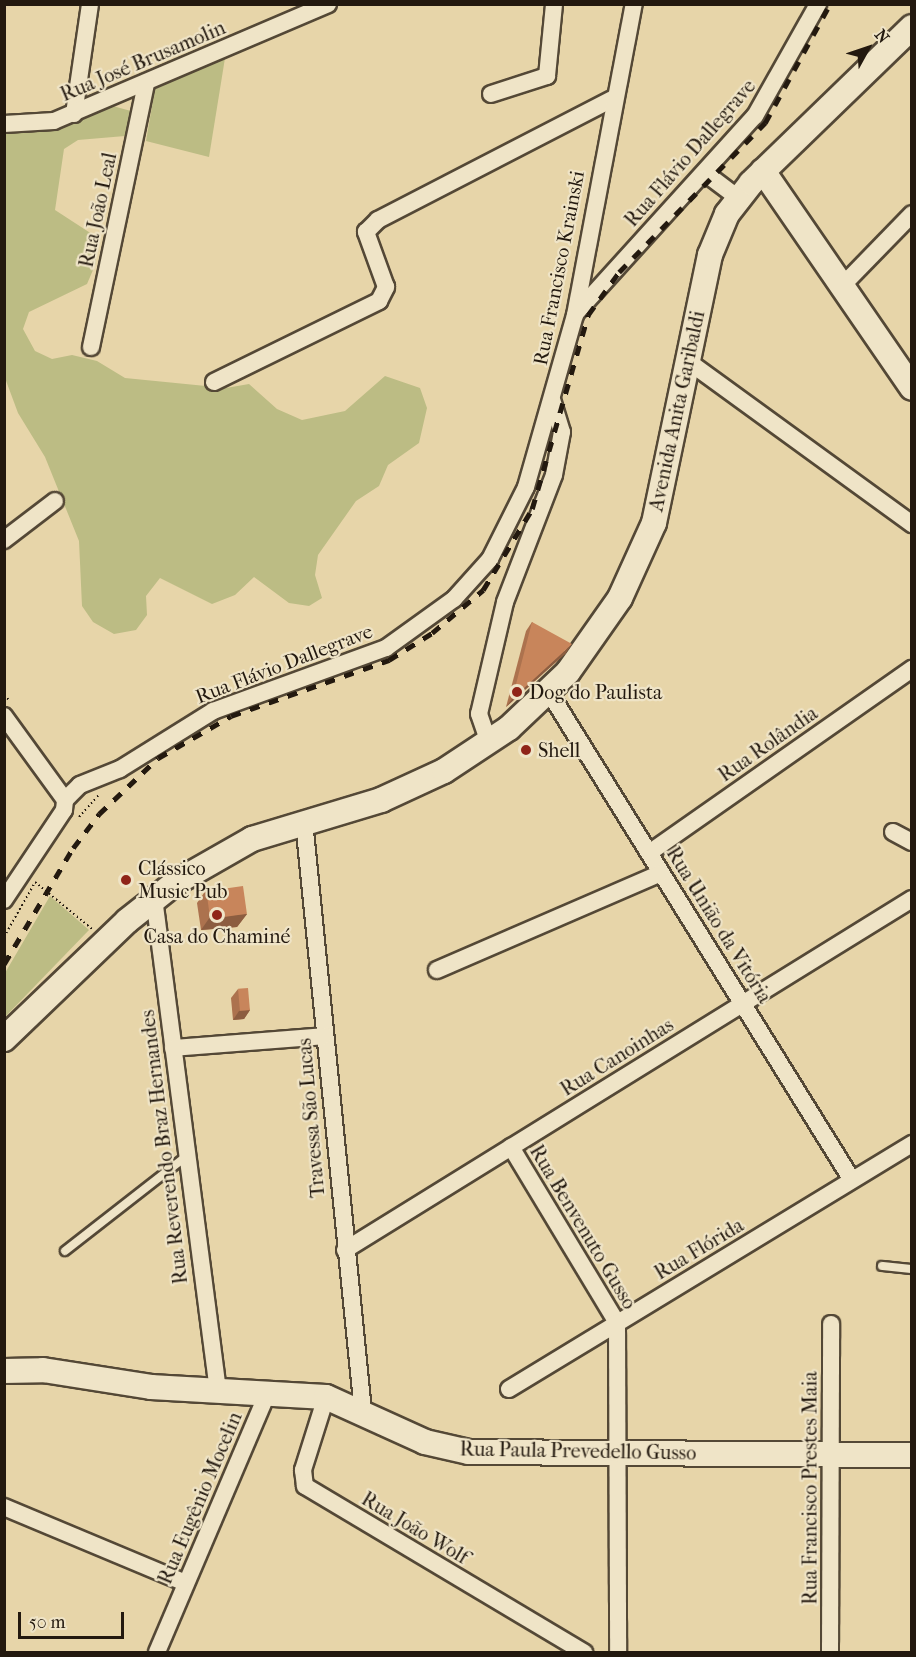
<!DOCTYPE html>
<html>
<head>
<meta charset="utf-8">
<style>
	body { margin:0 }
	#map { position:relative; width:916px; height:1657px; overflow:hidden; background:#e7d5a9; font-family:"IM FELL French Canon",serif }
	div>[style] { position:absolute }
	[style*='--x'] { left:calc(var(--x)*1px); top:calc(var(--y)*1px); width:calc(var(--w)*1px); rotate:calc(var(--a)*1deg) }
	.green>* { inset:0; background:#bcbc84 }
	.path>* { height:2px; margin-top:-1px; transform-origin:0; background:repeating-linear-gradient(90deg,#23190f 0 1.5px,transparent 0 4.5px) }
	.roads { filter:drop-shadow(2px 0 #544836) drop-shadow(-2px 0 #544836) drop-shadow(0 2px #544836) drop-shadow(0 -2px #544836) }
	.lane>* { height:8px; margin:-4px; padding:0 4px; transform-origin:4px; border-radius:4px; background:#efe4c7 }
	.street>* { height:16px; margin:-8px; padding:0 8px; transform-origin:8px; border-radius:8px; background:#efe4c7 }
	.secondary>* { height:24px; margin:-12px; padding:0 12px; transform-origin:12px; border-radius:12px; background:#efe4c7 }
	.rail>* { height:4.5px; margin-top:-2.25px; transform-origin:0; background:repeating-linear-gradient(90deg,#23190f 0 10px,transparent 0 20px) }
	.wall>* { inset:0; background:#ac724e }
	.shaded-wall>* { inset:0; background:#8c5d40 }
	.building>* { inset:0; background:#c8855b; transform-origin:0 0 }
	.dots>* { width:16px; height:16px; translate:-50% -50%; box-sizing:border-box; border:3px solid #efe4c7; border-radius:50% }
	span { translate:-50% -50%; white-space:nowrap; text-align:center; line-height:1.15; -webkit-text-stroke:4.5px #efe4c7; paint-order:stroke }
	.street-label { font-size:20px; color:#23190f }
	.poi-label { font-size:20px; color:#23190f }
	.left { translate:0 -50%; text-align:left }
	.frame { position:absolute; inset:0; border:6px solid #23190f; pointer-events:none }
	.north { position:absolute; left:838px; top:18px; width:60px; height:60px; -webkit-text-stroke:4px #efe4c7; paint-order:stroke; rotate:50deg; font-size:16px; font-weight:700; line-height:24px; text-align:center; color:#23190f }
	.north::after { content:''; display:block; margin:auto; width:21px; height:27px; background:#23190f; clip-path:polygon(50% 0,100% 100%,50% 72%,0 100%) }
	.scale { position:absolute; left:18px; top:1612px; width:106px; height:27px; box-sizing:border-box; border:3px solid #23190f; border-top:0; padding-left:8px; font-size:18px; line-height:21px; white-space:nowrap; color:#23190f; -webkit-text-stroke:4px #efe4c7; paint-order:stroke }
</style>
</head>
<body>
<div id="map">
	<div class="green">
		<i style="clip-path:polygon(225px 58px,209px 157px,146px 141px,155px 89px)"></i>
		<i style="clip-path:polygon(109px 105px,131px 111px,125px 136px,78px 140px,64px 149px,55px 210px,95px 236px,96px 263px,87px 284px,29px 312px,23px 329px,35px 351px,52px 359px,72px 355px,97px 361px,125px 378px,226px 388px,249px 384px,277px 409px,302px 420px,345px 411px,385px 376px,420px 388px,427px 408px,419px 443px,388px 465px,379px 486px,356px 501px,318px 555px,315px 575px,322px 598px,309px 606px,289px 603px,254px 577px,235px 595px,212px 604px,160px 578px,146px 596px,147px 615px,136px 630px,114px 634px,93px 622px,82px 606px,79px 541px,45px 457px,18px 413px,5px 378px,5px 132px,56px 128px)"></i>
		<i style="clip-path:polygon(50px 896px,89px 930px,5px 1017px,5px 973px)"></i>
	</div>
	<div class="path">
		<i style="--x:4;--y:695;--w:7;--a:45"></i>
		<i style="--x:79;--y:817;--w:30;--a:-48"></i>
		<i style="--x:35;--y:882;--w:74;--a:39.5"></i>
		<i style="--x:4;--y:937;--w:61;--a:-60.5"></i>
	</div>
	<div class="roads">
		<div class="lane">
			<i style="--x:65;--y:1251;--w:151;--a:-38"></i>
			<i style="--x:882;--y:1266;--w:30;--a:6"></i>
		</div>
		<div class="street">
			<i style="--x:491;--y:94;--w:59;--a:-17.8"></i>
			<i style="--x:547;--y:76;--w:72;--a:-84.4"></i>
			<i style="--x:74;--y:114;--w:111;--a:-81.7"></i>
			<i style="--x:4;--y:124;--w:50;--a:-3.4"></i>
			<i style="--x:54;--y:121;--w:298;--a:-23.1"></i>
			<i style="--x:705;--y:173;--w:41;--a:37.1"></i>
			<i style="--x:842;--y:286;--w:100;--a:-45.8"></i>
			<i style="--x:577;--y:312;--w:265;--a:-47.8"></i>
			<i style="--x:755;--y:116;--w:129;--a:-60.6"></i>
			<i style="--x:91;--y:347;--w:270;--a:-78.2"></i>
			<i style="--x:689;--y:362;--w:276;--a:36"></i>
			<i style="--x:214;--y:382;--w:184;--a:-26.1"></i>
			<i style="--x:379;--y:301;--w:16;--a:-63"></i>
			<i style="--x:386;--y:287;--w:59;--a:-110"></i>
			<i style="--x:366;--y:232;--w:17;--a:-45"></i>
			<i style="--x:378;--y:220;--w:263;--a:-27.3"></i>
			<i style="--x:4;--y:540;--w:64;--a:-37.4"></i>
			<i style="--x:549;--y:692;--w:574;--a:58.16"></i>
			<i style="--x:4;--y:716;--w:104;--a:54"></i>
			<i style="--x:489;--y:743;--w:31;--a:-109"></i>
			<i style="--x:479;--y:714;--w:115;--a:-76.9"></i>
			<i style="--x:505;--y:602;--w:136;--a:-68.9"></i>
			<i style="--x:554;--y:475;--w:44;--a:-79.5"></i>
			<i style="--x:562;--y:432;--w:34;--a:-107"></i>
			<i style="--x:304;--y:821;--w:593;--a:84.29"></i>
			<i style="--x:893;--y:832;--w:21;--a:28"></i>
			<i style="--x:649;--y:853;--w:321;--a:-35"></i>
			<i style="--x:154;--y:898;--w:496;--a:82.6"></i>
			<i style="--x:4;--y:900;--w:108;--a:-56.3"></i>
			<i style="--x:64;--y:810;--w:10;--a:-84"></i>
			<i style="--x:65;--y:800;--w:21;--a:-45"></i>
			<i style="--x:80;--y:785;--w:43;--a:-21.8"></i>
			<i style="--x:120;--y:769;--w:110;--a:-31.9"></i>
			<i style="--x:213;--y:711;--w:184;--a:-20"></i>
			<i style="--x:386;--y:648;--w:84;--a:-35.8"></i>
			<i style="--x:454;--y:599;--w:54;--a:-48"></i>
			<i style="--x:490;--y:559;--w:80;--a:-63.4"></i>
			<i style="--x:526;--y:487;--w:179;--a:-74.1"></i>
			<i style="--x:575;--y:315;--w:317;--a:-79.3"></i>
			<i style="--x:437;--y:970;--w:244;--a:-23.4"></i>
			<i style="--x:173;--y:1048;--w:152;--a:-4.5"></i>
			<i style="--x:511;--y:1147;--w:205;--a:58.9"></i>
			<i style="--x:617;--y:1323;--w:329;--a:89.8"></i>
			<i style="--x:345;--y:1250;--w:667;--a:-31.76"></i>
			<i style="--x:509;--y:1389;--w:472;--a:-31.3"></i>
			<i style="--x:326;--y:1397;--w:77;--a:107.5"></i>
			<i style="--x:303;--y:1470;--w:16;--a:83"></i>
			<i style="--x:305;--y:1486;--w:325;--a:30.8"></i>
			<i style="--x:4;--y:1507;--w:197;--a:22.7"></i>
			<i style="--x:157;--y:1652;--w:283;--a:-66.9"></i>
			<i style="--x:830;--y:1652;--w:328;--a:-89.8"></i>
		</div>
		<div class="secondary">
			<i style="--x:763;--y:171;--w:263;--a:55.5"></i>
			<i style="--x:4;--y:1039;--w:170;--a:-43.8"></i>
			<i style="--x:127;--y:921;--w:61;--a:-38.4"></i>
			<i style="--x:175;--y:883;--w:89;--a:-29.7"></i>
			<i style="--x:252;--y:839;--w:135;--a:-16.8"></i>
			<i style="--x:381;--y:800;--w:69;--a:-24.7"></i>
			<i style="--x:444;--y:771;--w:78;--a:-33.5"></i>
			<i style="--x:509;--y:728;--w:81;--a:-43.5"></i>
			<i style="--x:568;--y:672;--w:90;--a:-54.9"></i>
			<i style="--x:620;--y:598;--w:82;--a:-65.6"></i>
			<i style="--x:654;--y:523;--w:274;--a:-78.2"></i>
			<i style="--x:710;--y:255;--w:44;--a:-67.5"></i>
			<i style="--x:727;--y:214;--w:39;--a:-52"></i>
			<i style="--x:751;--y:183;--w:224;--a:-44.1"></i>
			<i style="--x:4;--y:1371;--w:39;--a:-1"></i>
			<i style="--x:43;--y:1370;--w:109;--a:8.9"></i>
			<i style="--x:151;--y:1387;--w:175;--a:3.3"></i>
			<i style="--x:326;--y:1397;--w:109;--a:24.4"></i>
			<i style="--x:425;--y:1442;--w:45;--a:12.8"></i>
			<i style="--x:469;--y:1452;--w:443;--a:0.4"></i>
		</div>
	</div>
	<div class="rail">
		<i style="--x:4;--y:964;--w:135;--a:-59.3"></i>
		<i style="--x:73;--y:848;--w:43;--a:-52.6"></i>
		<i style="--x:99;--y:814;--w:81;--a:-43.5"></i>
		<i style="--x:158;--y:758;--w:84;--a:-29.9"></i>
		<i style="--x:231;--y:716;--w:168;--a:-19.5"></i>
		<i style="--x:389;--y:660;--w:51;--a:-32.1"></i>
		<i style="--x:432;--y:633;--w:67;--a:-40.1"></i>
		<i style="--x:483;--y:590;--w:95;--a:-58.8"></i>
		<i style="--x:532;--y:509;--w:202;--a:-73.9"></i>
		<i style="--x:588;--y:315;--w:53;--a:-54.2"></i>
		<i style="--x:619;--y:272;--w:209;--a:-45.6"></i>
		<i style="--x:765;--y:123;--w:136;--a:-61.4"></i>
	</div>
	<div class="wall">
		<i style="clip-path:polygon(532px 622px,566px 653px,506px 707px,526px 631px)"></i>
		<i style="clip-path:polygon(206px 890px,247px 914px,237px 927px,201px 930px,197px 903px)"></i>
		<i style="clip-path:polygon(238px 989px,250px 1010px,244px 1019px,233px 1020px,231px 998px)"></i>
	</div>
	<div class="shaded-wall">
		<i style="clip-path:polygon(572px 644px,566px 653px,506px 707px,512px 699px)"></i>
		<i style="clip-path:polygon(247px 914px,237px 927px,201px 930px,210px 917px)"></i>
		<i style="clip-path:polygon(250px 1010px,244px 1019px,233px 1020px,239px 1011px)"></i>
	</div>
	<div class="building">
		<i style="clip-path:polygon(532px 622px,572px 644px,512px 699px,514px 692px)"></i>
		<i style="left:243px;top:886px;width:28px;height:37px;rotate:82deg"></i>
		<i style="left:248px;top:988px;width:22px;height:10px;rotate:85deg"></i>
	</div>
	<div class="dots">
		<i style="left:517px;top:692px;background:#8f2418"></i>
		<i style="left:526px;top:750px;background:#8f2418"></i>
		<i style="left:126px;top:880px;background:#8f2418"></i>
		<i style="left:217px;top:915px;background:#8f2418"></i>
	</div>
	<div class="street-label">
		<span style="left:143px;top:61px;rotate:-23deg">Rua José Brusamolin</span>
		<span style="left:690px;top:153px;rotate:-49deg">Rua Flávio Dallegrave</span>
		<span style="left:98px;top:210px;rotate:-78deg">Rua João Leal</span>
		<span style="left:559px;top:268px;rotate:-79deg">Rua Francisco Krainski</span>
		<span style="left:677px;top:411px;rotate:-78deg">Avenida Anita Garibaldi</span>
		<span style="left:284px;top:664px;rotate:-21deg">Rua Flávio Dallegrave</span>
		<span style="left:768px;top:744px;rotate:-35deg">Rua Rolândia</span>
		<span style="left:719px;top:925px;rotate:58deg">Rua União da Vitória</span>
		<span style="left:617px;top:1057px;rotate:-32deg">Rua Canoinhas</span>
		<span style="left:311px;top:1118px;rotate:-95deg">Travessa São Lucas</span>
		<span style="left:164px;top:1147px;rotate:-97deg">Rua Reverendo Braz Hernandes</span>
		<span style="left:583px;top:1227px;rotate:59deg">Rua Benvenuto Gusso</span>
		<span style="left:699px;top:1249px;rotate:-31deg">Rua Flórida</span>
		<span style="left:578px;top:1451px;rotate:1deg">Rua Paula Prevedello Gusso</span>
		<span style="left:810px;top:1488px;rotate:-90deg">Rua Francisco Prestes Maia</span>
		<span style="left:200px;top:1498px;rotate:-67deg">Rua Eugênio Mocelin</span>
		<span style="left:415px;top:1528px;rotate:31deg">Rua João Wolf</span>
	</div>
	<div class="poi-label">
		<span class="left" style="left:529px;top:692px">Dog do Paulista</span>
		<span class="left" style="left:538px;top:750px">Shell</span>
		<span class="left" style="left:138px;top:880px">Clássico<br>Music Pub</span>
		<span style="left:217px;top:936px">Casa do Chaminé</span>
	</div>
	<div class="frame"></div>
	<div class="north">N</div>
	<div class="scale">50 m</div>
</div>
</body>
</html>
